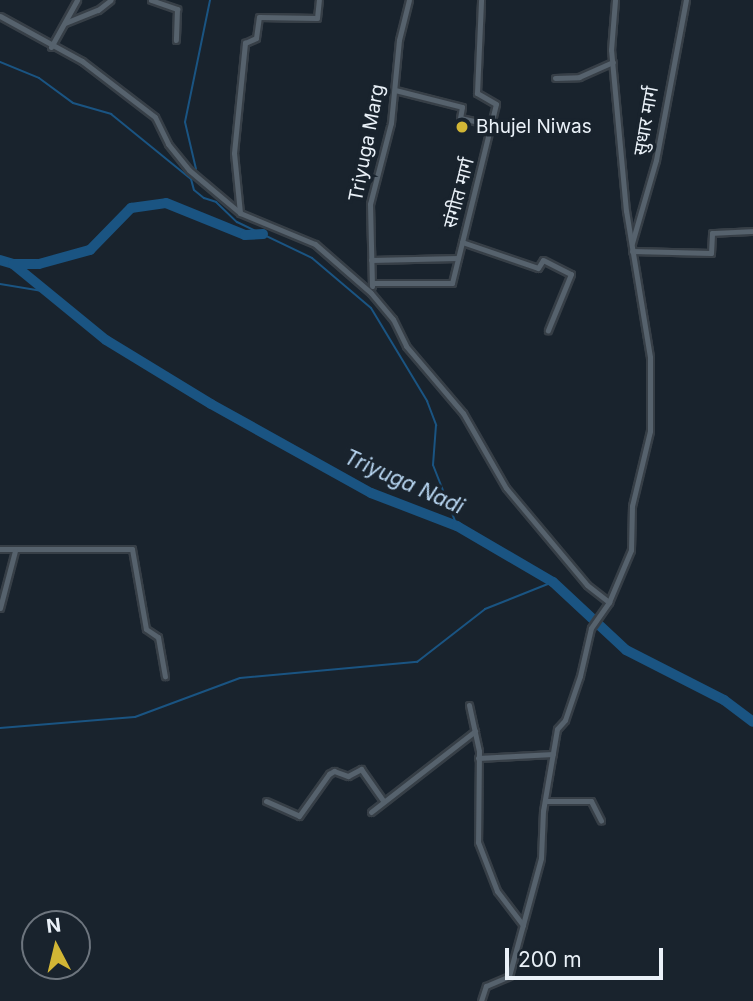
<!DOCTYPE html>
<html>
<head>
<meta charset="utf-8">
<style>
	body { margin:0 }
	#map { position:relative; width:753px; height:1001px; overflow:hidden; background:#19232d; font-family:Inter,"Noto Sans Devanagari",sans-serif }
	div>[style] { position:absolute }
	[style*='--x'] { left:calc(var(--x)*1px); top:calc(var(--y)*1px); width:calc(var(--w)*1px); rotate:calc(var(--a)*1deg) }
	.stream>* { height:2px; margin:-1px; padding:0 1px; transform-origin:1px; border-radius:1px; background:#1a5482 }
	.river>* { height:10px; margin:-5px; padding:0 5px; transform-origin:5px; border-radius:5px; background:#1a5482 }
	.roads { filter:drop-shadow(2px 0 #373f47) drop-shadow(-2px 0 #373f47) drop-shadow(0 2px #373f47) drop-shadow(0 -2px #373f47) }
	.minor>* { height:5px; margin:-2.5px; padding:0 2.5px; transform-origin:2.5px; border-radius:2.5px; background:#56626d }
	.dots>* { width:19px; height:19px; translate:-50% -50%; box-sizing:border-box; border:4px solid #19232d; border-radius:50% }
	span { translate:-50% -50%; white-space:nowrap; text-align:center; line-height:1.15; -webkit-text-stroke:7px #19232d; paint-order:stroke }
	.street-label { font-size:19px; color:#eaf1f8 }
	.poi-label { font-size:19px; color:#eaf1f8 }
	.left { translate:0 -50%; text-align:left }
	.water-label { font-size:21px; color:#b8d6f1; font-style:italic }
	.north { position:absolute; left:21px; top:910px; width:70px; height:70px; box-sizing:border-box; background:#19232d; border:2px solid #6d757e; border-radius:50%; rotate:353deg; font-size:19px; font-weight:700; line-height:28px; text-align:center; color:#eaf1f8 }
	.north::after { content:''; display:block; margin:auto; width:24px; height:32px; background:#d2b635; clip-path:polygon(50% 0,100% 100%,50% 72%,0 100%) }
	.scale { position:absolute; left:505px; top:948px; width:158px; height:32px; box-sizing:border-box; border:4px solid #eaf1f8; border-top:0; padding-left:9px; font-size:21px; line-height:24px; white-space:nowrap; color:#eaf1f8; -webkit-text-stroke:5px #19232d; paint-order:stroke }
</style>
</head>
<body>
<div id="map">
	<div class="stream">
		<i style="--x:0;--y:62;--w:42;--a:22.3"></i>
		<i style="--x:39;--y:78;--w:42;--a:36.3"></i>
		<i style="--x:73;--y:103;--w:40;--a:16"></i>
		<i style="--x:111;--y:114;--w:103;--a:39.1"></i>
		<i style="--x:191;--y:179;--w:11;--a:75"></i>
		<i style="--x:194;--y:190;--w:13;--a:39"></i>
		<i style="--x:204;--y:198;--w:13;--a:18"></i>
		<i style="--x:216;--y:202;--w:29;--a:44"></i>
		<i style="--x:237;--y:222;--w:83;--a:25.6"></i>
		<i style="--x:312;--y:258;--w:77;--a:40.3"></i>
		<i style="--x:371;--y:308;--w:109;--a:58.9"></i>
		<i style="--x:427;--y:401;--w:26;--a:69"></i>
		<i style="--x:436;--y:425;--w:40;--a:94.3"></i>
		<i style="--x:433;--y:465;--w:66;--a:68.5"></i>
		<i style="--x:196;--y:169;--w:48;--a:-103.2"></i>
		<i style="--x:185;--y:122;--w:125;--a:-78.4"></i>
		<i style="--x:0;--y:284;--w:49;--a:9.5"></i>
		<i style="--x:0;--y:728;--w:135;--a:-4.7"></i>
		<i style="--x:135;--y:717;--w:112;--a:-20.4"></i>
		<i style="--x:240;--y:678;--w:178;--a:-5.2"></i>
		<i style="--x:417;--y:662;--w:86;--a:-37.9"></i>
		<i style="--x:485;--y:609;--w:73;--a:-21.7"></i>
	</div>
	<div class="river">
		<i style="--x:0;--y:260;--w:14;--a:17"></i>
		<i style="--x:13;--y:264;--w:120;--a:39.3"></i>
		<i style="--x:106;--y:340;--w:123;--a:31.4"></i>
		<i style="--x:211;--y:404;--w:183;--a:29.1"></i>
		<i style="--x:371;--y:493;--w:92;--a:21"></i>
		<i style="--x:457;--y:526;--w:111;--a:30.3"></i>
		<i style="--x:553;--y:582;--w:100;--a:43"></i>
		<i style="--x:626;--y:650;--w:110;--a:27"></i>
		<i style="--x:724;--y:700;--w:36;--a:37"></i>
		<i style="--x:13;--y:264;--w:26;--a:0"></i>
		<i style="--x:39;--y:264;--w:53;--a:-15.4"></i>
		<i style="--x:90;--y:250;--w:59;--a:-45.7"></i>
		<i style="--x:131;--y:208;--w:35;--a:-8"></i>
		<i style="--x:166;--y:203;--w:85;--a:22.1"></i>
		<i style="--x:245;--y:235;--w:18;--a:-3"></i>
	</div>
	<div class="roads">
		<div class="minor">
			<i style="--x:151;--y:0;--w:28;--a:19"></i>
			<i style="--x:177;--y:9;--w:31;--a:92"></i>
			<i style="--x:0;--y:16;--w:94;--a:28.8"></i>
			<i style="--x:82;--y:61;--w:92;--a:37.5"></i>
			<i style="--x:155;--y:117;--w:30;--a:64"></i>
			<i style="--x:168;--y:144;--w:33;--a:51"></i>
			<i style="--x:189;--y:170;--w:67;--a:40.1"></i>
			<i style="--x:240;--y:213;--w:81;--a:22.5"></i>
			<i style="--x:315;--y:244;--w:74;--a:41.2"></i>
			<i style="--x:371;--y:293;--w:34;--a:50"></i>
			<i style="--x:393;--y:319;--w:30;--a:64"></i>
			<i style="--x:406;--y:346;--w:88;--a:49.6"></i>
			<i style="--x:463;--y:413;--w:86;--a:60.2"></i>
			<i style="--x:506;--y:488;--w:126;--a:50.1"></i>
			<i style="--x:587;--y:585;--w:28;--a:38"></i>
			<i style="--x:65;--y:23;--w:35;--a:-22"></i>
			<i style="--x:98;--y:10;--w:16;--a:-38"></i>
			<i style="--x:51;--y:47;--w:54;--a:-61"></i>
			<i style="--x:555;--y:78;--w:24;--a:-2"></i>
			<i style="--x:579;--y:77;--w:37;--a:-24"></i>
			<i style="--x:395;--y:90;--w:69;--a:14.2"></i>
			<i style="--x:462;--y:107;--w:11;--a:100"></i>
			<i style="--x:460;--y:118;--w:33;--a:12"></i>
			<i style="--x:240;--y:213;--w:60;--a:-95.7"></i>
			<i style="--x:234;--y:153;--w:111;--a:-84.3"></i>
			<i style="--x:245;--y:43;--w:12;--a:-24"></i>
			<i style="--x:256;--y:38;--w:21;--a:-82"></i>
			<i style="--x:259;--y:17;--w:58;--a:1"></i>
			<i style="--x:317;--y:18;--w:18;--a:-84"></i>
			<i style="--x:462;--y:242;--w:80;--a:18.9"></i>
			<i style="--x:538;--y:268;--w:9;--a:-58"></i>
			<i style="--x:543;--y:260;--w:31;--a:27"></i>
			<i style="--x:571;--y:274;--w:61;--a:112.3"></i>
			<i style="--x:632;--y:243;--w:86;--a:-73.9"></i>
			<i style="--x:656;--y:160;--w:163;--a:-79.4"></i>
			<i style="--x:632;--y:251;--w:79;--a:1.5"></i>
			<i style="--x:711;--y:253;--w:20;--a:-87"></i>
			<i style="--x:712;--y:233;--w:41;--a:-2.8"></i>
			<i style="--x:371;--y:260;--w:87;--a:-1.3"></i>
			<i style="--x:372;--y:283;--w:80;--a:0"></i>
			<i style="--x:452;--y:283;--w:184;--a:-76.2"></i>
			<i style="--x:496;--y:104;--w:22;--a:-150"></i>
			<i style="--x:477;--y:93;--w:93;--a:-87.5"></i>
			<i style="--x:372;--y:286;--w:82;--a:-91.4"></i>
			<i style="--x:370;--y:204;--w:84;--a:-75.5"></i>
			<i style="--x:391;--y:123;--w:83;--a:-84.5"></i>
			<i style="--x:399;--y:40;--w:41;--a:-76"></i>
			<i style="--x:0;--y:549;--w:132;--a:0"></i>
			<i style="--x:132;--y:549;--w:81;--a:80.1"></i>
			<i style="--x:146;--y:629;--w:14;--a:34"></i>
			<i style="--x:158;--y:637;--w:40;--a:80"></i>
			<i style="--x:0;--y:608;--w:59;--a:-75.3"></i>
			<i style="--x:469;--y:705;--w:47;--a:77.7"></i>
			<i style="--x:479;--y:751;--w:91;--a:90.6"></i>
			<i style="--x:478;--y:842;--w:53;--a:68.8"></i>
			<i style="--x:497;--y:891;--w:43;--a:52.6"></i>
			<i style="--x:478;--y:758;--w:75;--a:-3.1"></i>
			<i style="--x:266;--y:801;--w:36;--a:24"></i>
			<i style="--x:299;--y:816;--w:52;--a:-54.5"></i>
			<i style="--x:329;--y:774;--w:6;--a:-31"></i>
			<i style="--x:334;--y:771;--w:15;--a:20"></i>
			<i style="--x:348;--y:776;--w:15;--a:-28"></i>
			<i style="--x:361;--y:769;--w:39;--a:55"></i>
			<i style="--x:545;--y:801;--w:46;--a:0"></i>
			<i style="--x:591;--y:801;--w:22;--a:63"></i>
			<i style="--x:371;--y:812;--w:132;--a:-37.9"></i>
			<i style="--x:481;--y:1001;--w:16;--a:-72"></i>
			<i style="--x:486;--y:986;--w:25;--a:-23"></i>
			<i style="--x:509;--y:976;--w:122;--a:-74.8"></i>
			<i style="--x:541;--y:858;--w:47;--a:-87.6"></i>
			<i style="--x:543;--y:811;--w:83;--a:-80.3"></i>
			<i style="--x:557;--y:729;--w:12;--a:-48"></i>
			<i style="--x:565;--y:720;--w:46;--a:-71.2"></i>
			<i style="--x:580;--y:676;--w:49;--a:-77.1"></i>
			<i style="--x:591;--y:628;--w:32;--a:-55"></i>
			<i style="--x:609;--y:602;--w:56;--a:-67.1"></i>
			<i style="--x:631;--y:550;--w:44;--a:-88.7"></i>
			<i style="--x:632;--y:506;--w:77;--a:-76.5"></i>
			<i style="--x:650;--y:431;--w:74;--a:-90"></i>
			<i style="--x:650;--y:357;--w:148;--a:-99.3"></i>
			<i style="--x:626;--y:211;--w:162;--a:-95.3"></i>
			<i style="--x:611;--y:50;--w:50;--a:-85.4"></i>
		</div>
	</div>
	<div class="dots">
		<i style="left:462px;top:127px;background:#d2b635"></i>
	</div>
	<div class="street-label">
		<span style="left:646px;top:121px;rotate:-80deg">सुधार मार्ग</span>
		<span style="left:367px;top:143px;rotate:-79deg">Triyuga Marg</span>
		<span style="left:459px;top:193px;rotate:-75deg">संगीत मार्ग</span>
	</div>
	<div class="poi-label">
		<span class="left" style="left:476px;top:127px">Bhujel Niwas</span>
	</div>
	<div class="water-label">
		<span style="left:404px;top:482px;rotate:24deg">Triyuga Nadi</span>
	</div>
	<div class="north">N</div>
	<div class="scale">200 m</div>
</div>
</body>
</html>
